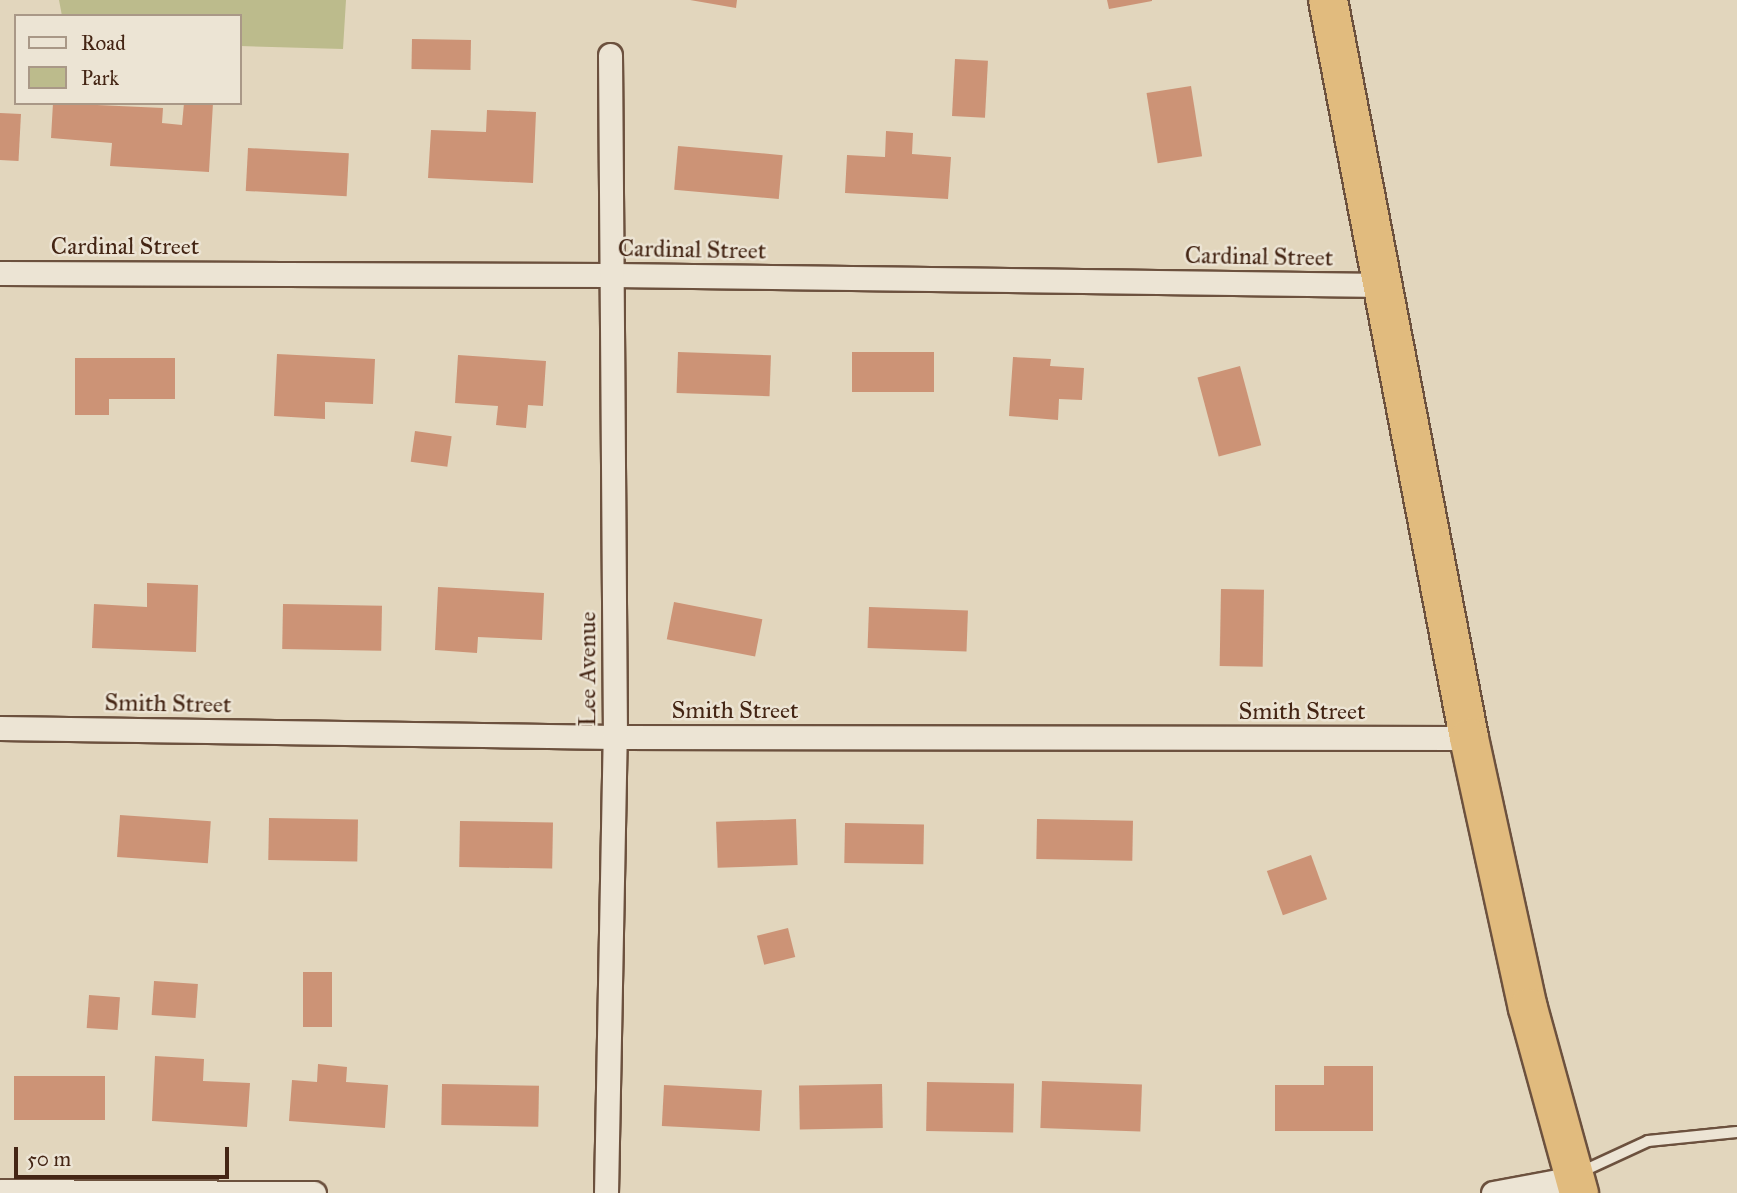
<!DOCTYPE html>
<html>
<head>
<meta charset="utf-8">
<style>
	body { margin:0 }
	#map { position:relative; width:1737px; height:1193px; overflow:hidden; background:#e2d6bd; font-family:"IM FELL Great Primer",serif }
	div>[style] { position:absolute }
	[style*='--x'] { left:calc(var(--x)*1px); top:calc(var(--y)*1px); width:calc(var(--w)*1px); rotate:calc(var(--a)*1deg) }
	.green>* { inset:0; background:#bcbb8c }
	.building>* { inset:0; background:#cc9376; transform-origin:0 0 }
	.roads { filter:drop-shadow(2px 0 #6c513e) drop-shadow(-2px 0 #6c513e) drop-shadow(0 2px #6c513e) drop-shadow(0 -2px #6c513e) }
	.service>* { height:10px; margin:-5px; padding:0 5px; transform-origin:5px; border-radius:5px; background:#ece4d4 }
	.minor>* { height:23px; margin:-11.5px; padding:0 11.5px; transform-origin:11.5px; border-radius:11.5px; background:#ece4d4 }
	.trunk>* { height:38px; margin:-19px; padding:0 19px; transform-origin:19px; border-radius:19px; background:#e1bb7e }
	span { translate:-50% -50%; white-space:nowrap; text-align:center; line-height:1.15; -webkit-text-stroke:5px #ece4d4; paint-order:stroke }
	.street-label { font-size:24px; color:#442514 }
	.legend { position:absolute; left:14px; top:14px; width:228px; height:91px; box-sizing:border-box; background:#ece4d4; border:2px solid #a99887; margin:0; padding:9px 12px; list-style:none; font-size:21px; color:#442514 }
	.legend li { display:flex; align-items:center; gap:14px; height:35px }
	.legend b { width:35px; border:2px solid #a99887 }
	.scale { position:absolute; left:14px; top:1147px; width:215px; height:32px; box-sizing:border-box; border:4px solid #442514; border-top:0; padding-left:9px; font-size:21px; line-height:24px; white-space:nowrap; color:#442514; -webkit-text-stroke:5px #ece4d4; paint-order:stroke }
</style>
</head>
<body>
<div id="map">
	<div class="green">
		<i style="clip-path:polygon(59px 0,346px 0,343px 49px,240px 46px,240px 16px,62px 16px)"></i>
	</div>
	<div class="building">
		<i style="clip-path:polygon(690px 0,737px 0,736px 8px)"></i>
		<i style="clip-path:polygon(1107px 0,1152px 0,1152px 1px,1109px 9px)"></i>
		<i style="left:412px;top:39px;width:59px;height:30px;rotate:1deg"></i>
		<i style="left:955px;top:59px;width:33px;height:57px;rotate:3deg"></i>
		<i style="left:1191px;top:86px;width:71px;height:45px;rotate:81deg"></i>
		<i style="clip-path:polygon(53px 103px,163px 108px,162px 123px,182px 125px,184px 103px,213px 103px,209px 172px,110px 166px,112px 143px,51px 138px)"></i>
		<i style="clip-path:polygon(487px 110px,536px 112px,533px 183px,428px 178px,431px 130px,486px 132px)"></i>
		<i style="left:0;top:113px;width:21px;height:47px;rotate:3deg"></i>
		<i style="clip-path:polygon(886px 131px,913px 133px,912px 154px,951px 157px,948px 199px,845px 193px,847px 155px,885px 157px)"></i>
		<i style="left:678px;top:146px;width:105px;height:44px;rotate:5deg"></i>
		<i style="left:248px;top:148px;width:101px;height:43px;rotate:3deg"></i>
		<i style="left:678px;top:352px;width:93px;height:41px;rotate:2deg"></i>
		<i style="left:852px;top:352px;width:82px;height:40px"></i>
		<i style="clip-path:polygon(277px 354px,375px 359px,373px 404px,325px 402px,325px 419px,274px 416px)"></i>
		<i style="clip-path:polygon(458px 355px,546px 361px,543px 406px,528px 405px,526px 428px,496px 425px,498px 406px,455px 403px)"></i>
		<i style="clip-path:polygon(1013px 357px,1051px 359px,1050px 366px,1084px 368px,1082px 400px,1059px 399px,1058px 420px,1009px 416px)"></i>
		<i style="clip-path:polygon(75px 358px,175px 358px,175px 399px,109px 399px,109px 415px,75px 415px)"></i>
		<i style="left:1240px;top:366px;width:82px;height:44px;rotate:75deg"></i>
		<i style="left:415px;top:431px;width:37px;height:31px;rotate:8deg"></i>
		<i style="clip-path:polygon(147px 583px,198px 585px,196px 652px,92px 648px,94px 604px,147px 607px)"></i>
		<i style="clip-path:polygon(438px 587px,544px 593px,542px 640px,478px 637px,477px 653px,435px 650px)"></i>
		<i style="left:1221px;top:589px;width:43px;height:77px;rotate:1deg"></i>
		<i style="left:674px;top:602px;width:90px;height:38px;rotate:11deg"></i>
		<i style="left:283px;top:604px;width:99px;height:45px;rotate:1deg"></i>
		<i style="left:869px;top:607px;width:99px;height:41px;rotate:2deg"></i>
		<i style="left:120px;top:815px;width:91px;height:42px;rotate:4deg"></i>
		<i style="left:269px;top:818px;width:89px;height:42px;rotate:1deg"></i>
		<i style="left:796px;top:819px;width:46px;height:80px;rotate:88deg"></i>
		<i style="left:1037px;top:819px;width:96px;height:40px;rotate:1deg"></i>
		<i style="left:460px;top:821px;width:93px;height:46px;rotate:1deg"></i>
		<i style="left:845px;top:823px;width:79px;height:40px;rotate:1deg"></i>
		<i style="left:1311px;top:855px;width:47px;height:47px;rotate:70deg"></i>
		<i style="left:788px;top:928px;width:30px;height:32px;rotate:76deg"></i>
		<i style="left:303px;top:972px;width:29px;height:55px"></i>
		<i style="left:154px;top:981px;width:44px;height:34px;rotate:4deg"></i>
		<i style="left:89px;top:995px;width:31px;height:33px;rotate:4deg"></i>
		<i style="clip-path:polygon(155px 1056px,204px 1059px,203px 1081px,250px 1083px,247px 1127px,152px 1121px)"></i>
		<i style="clip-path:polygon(318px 1064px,347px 1067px,346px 1082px,388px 1085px,385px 1128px,289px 1121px,292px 1080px,317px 1082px)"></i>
		<i style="clip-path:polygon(1324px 1066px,1373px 1066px,1373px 1131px,1275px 1131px,1275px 1085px,1324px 1085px)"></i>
		<i style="left:14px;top:1076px;width:91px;height:44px"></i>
		<i style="left:1042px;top:1081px;width:100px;height:47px;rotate:2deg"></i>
		<i style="left:927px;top:1082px;width:87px;height:49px;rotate:1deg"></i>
		<i style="left:442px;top:1084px;width:97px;height:41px;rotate:1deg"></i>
		<i style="left:882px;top:1084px;width:44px;height:83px;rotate:89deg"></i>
		<i style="left:664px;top:1085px;width:98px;height:41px;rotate:3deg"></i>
	</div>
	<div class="roads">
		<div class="service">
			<i style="--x:1581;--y:1172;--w:74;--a:-24.8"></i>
			<i style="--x:1648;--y:1141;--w:89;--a:-5.8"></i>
		</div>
		<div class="minor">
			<i style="--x:0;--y:273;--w:613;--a:0.19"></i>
			<i style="--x:613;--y:275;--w:770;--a:0.74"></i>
			<i style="--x:0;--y:728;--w:615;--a:0.84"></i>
			<i style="--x:615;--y:737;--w:854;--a:0.07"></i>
			<i style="--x:0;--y:1191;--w:314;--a:0.4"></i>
			<i style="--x:606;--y:1193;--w:456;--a:-88.9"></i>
			<i style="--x:615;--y:737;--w:682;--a:-90.42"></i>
			<i style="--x:1493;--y:1193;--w:82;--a:-10.5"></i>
		</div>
		<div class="trunk">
			<i style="--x:1328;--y:0;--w:751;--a:79.18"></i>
			<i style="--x:1469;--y:738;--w:276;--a:77.7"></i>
			<i style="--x:1528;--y:1008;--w:192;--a:74.6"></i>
		</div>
	</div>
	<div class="street-label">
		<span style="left:125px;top:247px">Cardinal Street</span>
		<span style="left:692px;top:250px;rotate:1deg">Cardinal Street</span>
		<span style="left:1259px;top:257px;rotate:1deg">Cardinal Street</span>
		<span style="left:588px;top:669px;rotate:-90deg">Lee Avenue</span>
		<span style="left:168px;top:704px;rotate:1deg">Smith Street</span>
		<span style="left:735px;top:711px">Smith Street</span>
		<span style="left:1302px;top:712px">Smith Street</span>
	</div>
	<ul class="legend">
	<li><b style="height:9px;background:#ece4d4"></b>Road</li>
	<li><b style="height:19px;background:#bcbb8c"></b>Park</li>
	</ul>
	<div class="scale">50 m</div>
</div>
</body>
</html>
